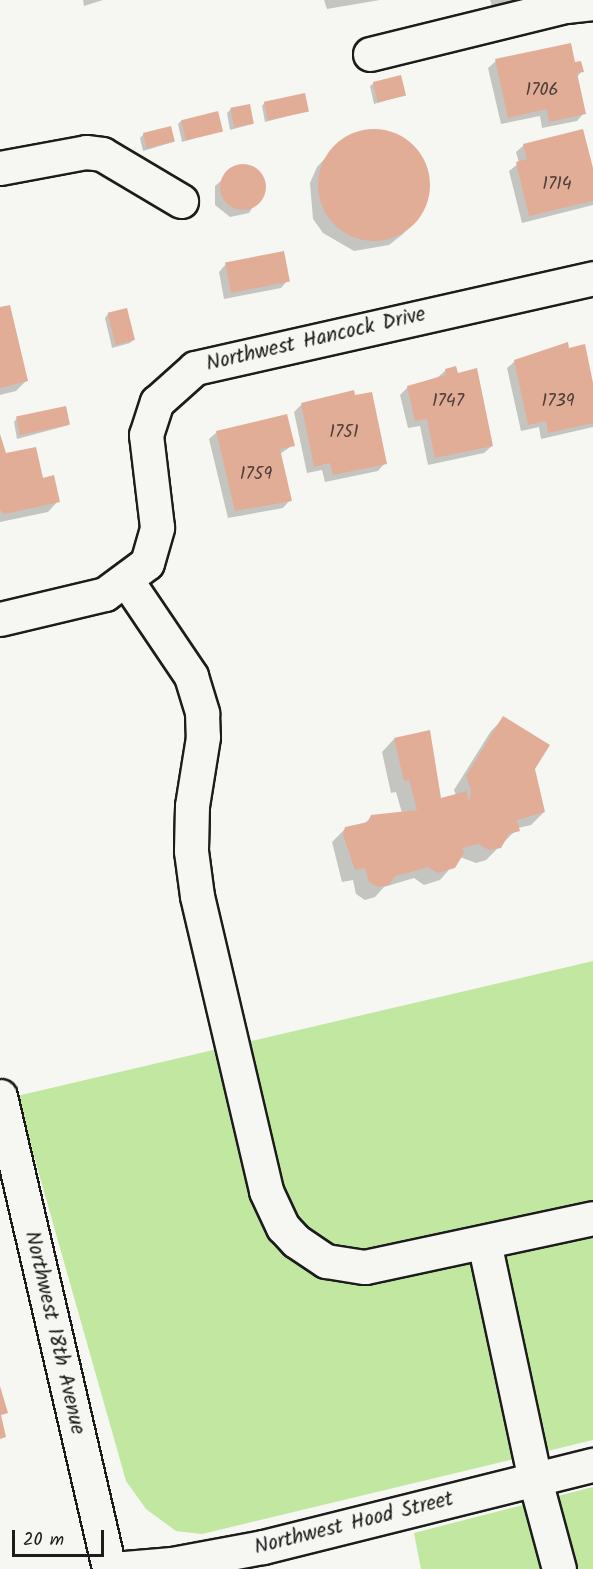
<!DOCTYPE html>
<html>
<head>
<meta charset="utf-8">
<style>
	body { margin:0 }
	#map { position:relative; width:593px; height:1569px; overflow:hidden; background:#f6f6f2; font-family:Kalam,sans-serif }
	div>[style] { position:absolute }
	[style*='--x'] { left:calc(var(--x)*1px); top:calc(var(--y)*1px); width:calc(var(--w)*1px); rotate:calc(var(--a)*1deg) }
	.green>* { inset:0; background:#c2e7a1 }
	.shadow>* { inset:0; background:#0003 }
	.building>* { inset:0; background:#e2ad97; transform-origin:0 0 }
	.round { border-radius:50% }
	.roads { filter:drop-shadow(2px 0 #1c1c1c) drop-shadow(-2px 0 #1c1c1c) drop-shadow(0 2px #1c1c1c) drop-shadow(0 -2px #1c1c1c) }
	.minor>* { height:33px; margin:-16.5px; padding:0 16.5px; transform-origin:16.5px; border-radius:16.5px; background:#f6f6f2 }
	span { translate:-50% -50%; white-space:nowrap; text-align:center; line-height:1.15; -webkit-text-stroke:4.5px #f6f6f2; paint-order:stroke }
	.number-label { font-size:18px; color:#4e403b }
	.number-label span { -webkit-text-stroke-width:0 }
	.street-label { font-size:21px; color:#1c1c1c }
	.scale { position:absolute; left:12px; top:1530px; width:92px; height:27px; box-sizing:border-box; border:3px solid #1c1c1c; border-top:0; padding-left:8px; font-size:18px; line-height:21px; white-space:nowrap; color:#1c1c1c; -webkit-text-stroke:4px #f6f6f2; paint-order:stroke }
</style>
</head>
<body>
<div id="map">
	<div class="green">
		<i style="clip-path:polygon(593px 961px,593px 1440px,202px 1534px,176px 1531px,146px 1509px,126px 1481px,17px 1096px)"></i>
		<i style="clip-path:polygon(593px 1487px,593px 1569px,421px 1569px,414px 1533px)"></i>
	</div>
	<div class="shadow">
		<i style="clip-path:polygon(83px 0,103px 0,84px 6px)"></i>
		<i style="clip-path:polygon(324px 0,380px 0,327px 9px)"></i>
		<i style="clip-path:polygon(490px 0,517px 0,492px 6px)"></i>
		<i style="clip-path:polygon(496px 61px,574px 64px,582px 71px,577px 77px,584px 113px,577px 121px,542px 128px,540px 116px,501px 124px,488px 68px)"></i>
		<i style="clip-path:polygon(374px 83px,404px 95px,374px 104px,370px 86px)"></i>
		<i style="clip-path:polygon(265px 102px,307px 111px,265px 122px,262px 106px)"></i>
		<i style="clip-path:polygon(231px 109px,252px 124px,230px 130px,227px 113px)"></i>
		<i style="clip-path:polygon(181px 121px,221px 130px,182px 142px,178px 124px)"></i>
		<i style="clip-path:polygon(374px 130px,408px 142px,427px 172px,429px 189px,414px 222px,403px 234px,389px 245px,354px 251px,323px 233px,313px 219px,310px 183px,317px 167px,328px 155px,357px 133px)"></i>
		<i style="clip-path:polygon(144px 134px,173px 142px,143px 151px,140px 138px)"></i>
		<i style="clip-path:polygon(524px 145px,593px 174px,593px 205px,522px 223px,509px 171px,519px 163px,516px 152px)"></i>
		<i style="clip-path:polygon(238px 166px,256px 170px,265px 187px,249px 213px,230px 217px,215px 205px,215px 186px)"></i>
		<i style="clip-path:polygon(226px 264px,288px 280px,281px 288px,224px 299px,219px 272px)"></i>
		<i style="clip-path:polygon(0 309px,26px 381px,16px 391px,0 395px)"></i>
		<i style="clip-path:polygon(108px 314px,133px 340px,130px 343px,112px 348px,105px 318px)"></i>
		<i style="clip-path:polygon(568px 349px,593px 390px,593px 427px,541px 439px,539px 427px,521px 431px,507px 368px,515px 361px)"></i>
		<i style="clip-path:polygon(446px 370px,492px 446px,484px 453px,428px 465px,420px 426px,408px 428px,400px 395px,408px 387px,438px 377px)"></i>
		<i style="clip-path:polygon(301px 405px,385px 463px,378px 471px,325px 482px,322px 470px,307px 473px,294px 412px)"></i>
		<i style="clip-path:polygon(17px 418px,69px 425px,17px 439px,14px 422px)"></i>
		<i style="clip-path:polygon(217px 432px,293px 445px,280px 454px,290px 500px,283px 508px,228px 518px,209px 439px)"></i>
		<i style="clip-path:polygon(0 436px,4px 455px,42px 479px,58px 501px,48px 512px,0 522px)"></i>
		<i style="clip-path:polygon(504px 718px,534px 769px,544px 812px,531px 825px,518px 828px,486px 860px,476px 863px,460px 857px,440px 880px,424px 885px,414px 878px,384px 887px,375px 897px,365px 900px,356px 894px,353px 880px,342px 882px,332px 842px,345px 829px,364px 824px,371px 817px,402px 813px,396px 792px,391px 793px,382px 752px,394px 739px,440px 800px,456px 795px,454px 790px,491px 731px)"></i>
	</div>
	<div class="building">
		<i style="clip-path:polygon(571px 43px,575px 62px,581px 61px,584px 72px,577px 73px,586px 114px,549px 122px,547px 109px,508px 118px,495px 59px)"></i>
		<i style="left:401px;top:75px;width:21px;height:29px;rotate:76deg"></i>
		<i style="left:305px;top:93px;width:19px;height:42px;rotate:78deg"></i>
		<i style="left:250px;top:104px;width:20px;height:20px;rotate:79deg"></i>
		<i style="left:218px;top:111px;width:21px;height:38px;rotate:76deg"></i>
		<i style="left:171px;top:126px;width:16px;height:29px;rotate:76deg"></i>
		<i style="clip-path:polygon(583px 129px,593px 168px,593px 201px,529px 216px,516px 162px,527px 159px,523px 144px)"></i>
		<i class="round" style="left:318px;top:129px;width:112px;height:112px"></i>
		<i class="round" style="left:220px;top:164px;width:46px;height:46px"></i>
		<i style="left:284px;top:251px;width:31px;height:60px;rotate:79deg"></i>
		<i style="clip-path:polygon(10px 305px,28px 381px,0 388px,0 307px)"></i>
		<i style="left:127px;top:308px;width:33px;height:20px;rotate:76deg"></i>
		<i style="clip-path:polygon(568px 342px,569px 348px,585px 344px,593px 383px,593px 423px,548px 433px,546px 421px,528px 425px,514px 360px)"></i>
		<i style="clip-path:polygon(456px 366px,458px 373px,477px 368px,493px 446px,435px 458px,427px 419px,415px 421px,407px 386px,446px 375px,445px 369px)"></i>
		<i style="clip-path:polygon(354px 390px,355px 395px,372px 392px,387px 464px,333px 475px,330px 463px,314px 467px,301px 403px)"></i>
		<i style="left:66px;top:406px;width:19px;height:51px;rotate:78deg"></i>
		<i style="clip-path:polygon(287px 414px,295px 446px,280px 449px,292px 501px,235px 511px,216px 431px)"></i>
		<i style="clip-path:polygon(0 434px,6px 453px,36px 447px,43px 478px,54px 475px,60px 502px,4px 514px,0 510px)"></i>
		<i style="clip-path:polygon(503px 716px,550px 745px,535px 769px,545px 812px,517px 820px,520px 831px,509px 834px,501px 848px,489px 850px,478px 844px,462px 848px,464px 853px,455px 868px,438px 873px,424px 865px,426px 868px,395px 876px,389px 885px,378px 887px,369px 882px,365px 868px,355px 870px,343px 835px,345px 827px,368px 822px,371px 815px,417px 810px,409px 780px,404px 781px,394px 738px,430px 730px,441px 798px,467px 791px,469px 803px,471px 790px,466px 776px)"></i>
		<i style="clip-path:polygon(0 1386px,8px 1413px,1px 1415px,6px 1437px,0 1439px)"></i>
	</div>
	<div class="roads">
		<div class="minor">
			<i style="--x:370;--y:54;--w:202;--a:-13.8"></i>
			<i style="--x:566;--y:6;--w:27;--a:-6"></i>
			<i style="--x:0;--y:168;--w:87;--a:-10.5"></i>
			<i style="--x:86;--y:152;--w:16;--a:7"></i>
			<i style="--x:102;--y:154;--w:92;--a:30.7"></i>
			<i style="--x:127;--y:581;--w:115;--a:56"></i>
			<i style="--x:191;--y:676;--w:39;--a:73"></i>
			<i style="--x:202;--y:713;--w:24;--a:88"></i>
			<i style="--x:203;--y:737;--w:70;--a:99.1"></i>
			<i style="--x:192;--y:806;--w:45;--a:91.3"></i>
			<i style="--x:191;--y:851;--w:45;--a:82.4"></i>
			<i style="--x:197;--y:896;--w:303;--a:76.8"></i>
			<i style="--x:266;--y:1191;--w:40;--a:65"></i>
			<i style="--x:283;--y:1227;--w:19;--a:47"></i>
			<i style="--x:296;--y:1241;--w:36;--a:34"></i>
			<i style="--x:326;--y:1261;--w:39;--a:9"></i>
			<i style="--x:365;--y:1267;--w:233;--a:-12.1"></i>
			<i style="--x:0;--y:619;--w:108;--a:-13.4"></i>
			<i style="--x:105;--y:594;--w:52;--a:-36.4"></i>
			<i style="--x:147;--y:563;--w:37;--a:-74"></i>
			<i style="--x:157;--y:527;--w:93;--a:-96.8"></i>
			<i style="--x:146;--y:435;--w:35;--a:-72"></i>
			<i style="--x:157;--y:402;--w:51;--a:-41.8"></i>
			<i style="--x:195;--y:368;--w:408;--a:-12.7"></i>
			<i style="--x:0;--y:1096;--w:485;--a:77"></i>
			<i style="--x:484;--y:1242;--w:243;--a:77.9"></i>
			<i style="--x:535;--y:1480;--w:92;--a:74.9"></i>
			<i style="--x:113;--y:1569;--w:59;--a:-4.8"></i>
			<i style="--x:172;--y:1564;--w:93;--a:-10.6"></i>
			<i style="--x:263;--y:1547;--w:340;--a:-14"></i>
		</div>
	</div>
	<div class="number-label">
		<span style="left:542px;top:91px">1706</span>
		<span style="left:557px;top:185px">1714</span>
		<span style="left:448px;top:402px">1747</span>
		<span style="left:558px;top:402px">1739</span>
		<span style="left:344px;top:433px">1751</span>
		<span style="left:256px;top:475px">1759</span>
	</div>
	<div class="street-label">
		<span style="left:316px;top:340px;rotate:-13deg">Northwest Hancock Drive</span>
		<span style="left:54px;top:1333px;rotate:77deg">Northwest 18th Avenue</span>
		<span style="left:354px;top:1524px;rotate:-14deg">Northwest Hood Street</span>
	</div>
	<div class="scale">20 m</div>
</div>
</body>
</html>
